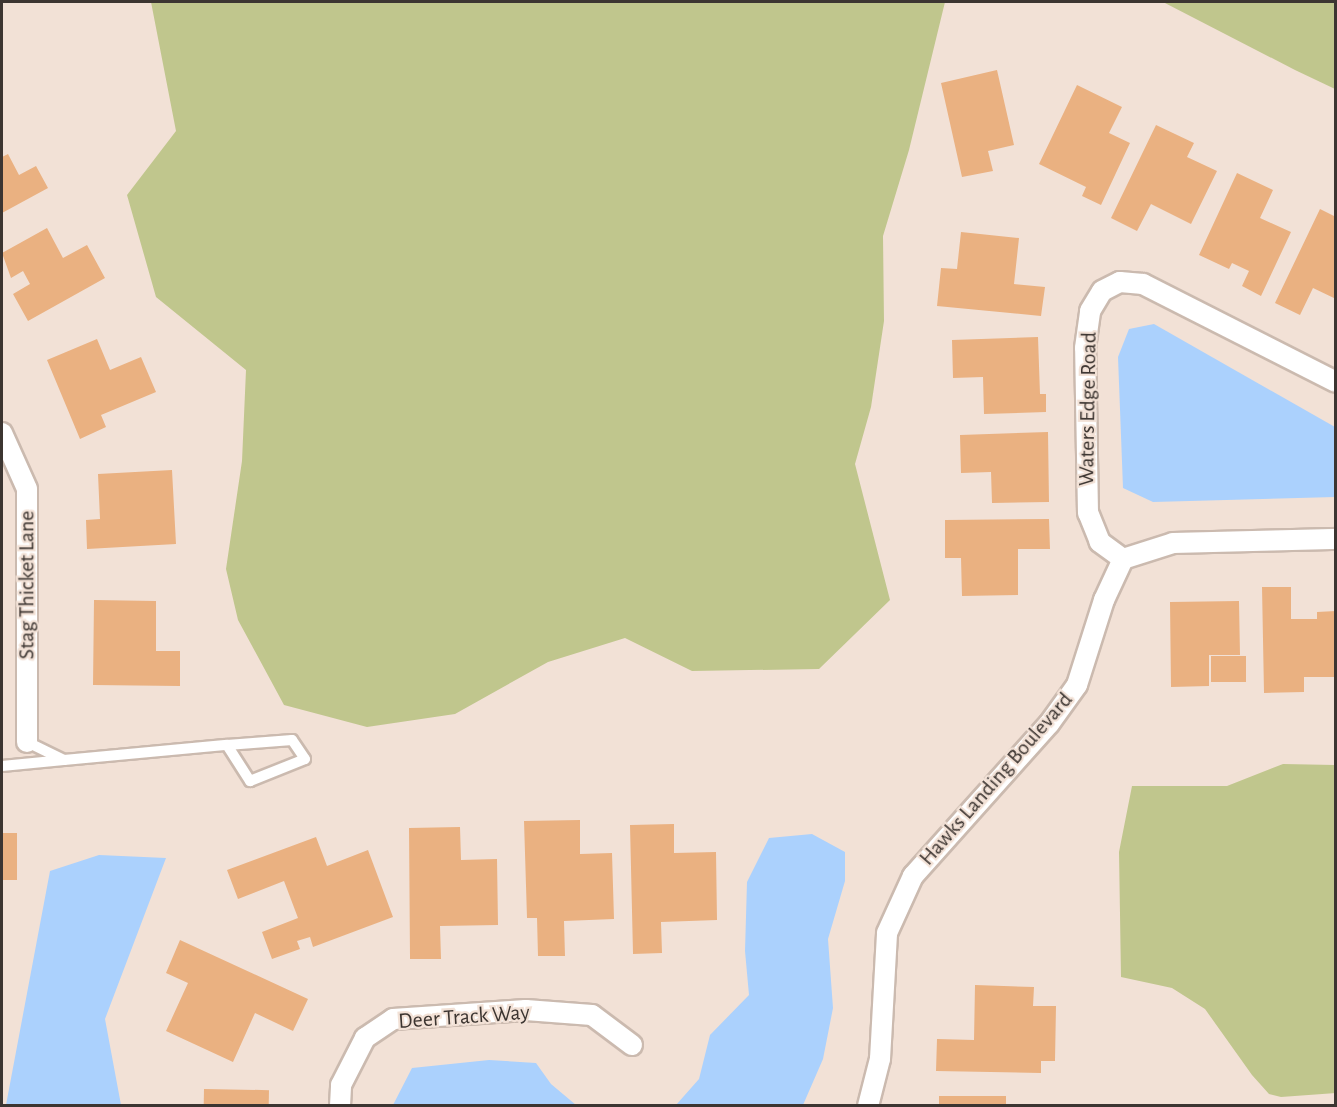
<!DOCTYPE html>
<html>
<head>
<meta charset="utf-8">
<style>
	body { margin:0 }
	#map { position:relative; width:1337px; height:1107px; overflow:hidden; background:#f2e1d6; font-family:"Alegreya Sans",sans-serif }
	div>[style] { position:absolute }
	[style*='--x'] { left:calc(var(--x)*1px); top:calc(var(--y)*1px); width:calc(var(--w)*1px); rotate:calc(var(--a)*1deg) }
	.green>* { inset:0; background:#c0c68d }
	.water>* { inset:0; background:#abd1fd }
	.building>* { inset:0; background:#eab181; transform-origin:0 0 }
	.roads { filter:drop-shadow(2px 0 #cbbaaf) drop-shadow(-2px 0 #cbbaaf) drop-shadow(0 2px #cbbaaf) drop-shadow(0 -2px #cbbaaf) }
	.service>* { height:10px; margin:-5px; padding:0 5px; transform-origin:5px; border-radius:5px; background:#fff }
	.minor>* { height:20px; margin:-10px; padding:0 10px; transform-origin:10px; border-radius:10px; background:#fff }
	span { translate:-50% -50%; white-space:nowrap; text-align:center; line-height:1.15; -webkit-text-stroke:4.5px #f2e1d6; paint-order:stroke }
	.street-label { font-size:22px; color:#3c3531 }
	.frame { position:absolute; inset:0; border:3px solid #3c3531; pointer-events:none }
</style>
</head>
<body>
<div id="map">
	<div class="green">
		<i style="clip-path:polygon(151px 2px,945px 2px,909px 150px,883px 236px,884px 321px,871px 407px,855px 464px,890px 600px,819px 669px,692px 671px,625px 638px,548px 662px,455px 714px,367px 727px,284px 705px,238px 620px,226px 569px,242px 461px,246px 370px,156px 297px,127px 195px,176px 131px)"></i>
		<i style="clip-path:polygon(1163px 2px,1335px 2px,1335px 89px,1295px 70px)"></i>
		<i style="clip-path:polygon(1283px 764px,1335px 765px,1336px 1093px,1281px 1097px,1269px 1094px,1252px 1075px,1205px 1009px,1172px 988px,1121px 977px,1119px 852px,1132px 786px,1227px 786px)"></i>
	</div>
	<div class="water">
		<i style="clip-path:polygon(1154px 324px,1335px 427px,1335px 497px,1153px 502px,1123px 488px,1118px 357px,1129px 329px)"></i>
		<i style="clip-path:polygon(812px 834px,845px 852px,845px 881px,828px 939px,833px 1008px,823px 1059px,803px 1105px,676px 1105px,699px 1079px,710px 1035px,749px 995px,745px 951px,747px 882px,769px 838px)"></i>
		<i style="clip-path:polygon(99px 855px,166px 858px,105px 1019px,121px 1105px,6px 1105px,50px 871px)"></i>
		<i style="clip-path:polygon(489px 1060px,536px 1063px,551px 1084px,576px 1105px,393px 1105px,412px 1068px)"></i>
	</div>
	<div class="building">
		<i style="clip-path:polygon(997px 70px,1014px 145px,988px 151px,993px 171px,962px 177px,941px 83px)"></i>
		<i style="clip-path:polygon(1077px 85px,1122px 107px,1109px 133px,1130px 143px,1101px 205px,1082px 196px,1086px 187px,1039px 164px)"></i>
		<i style="clip-path:polygon(1156px 125px,1194px 143px,1187px 157px,1217px 171px,1191px 224px,1151px 204px,1137px 231px,1111px 218px)"></i>
		<i style="clip-path:polygon(8px 154px,19px 175px,36px 166px,48px 188px,2px 213px,2px 157px)"></i>
		<i style="clip-path:polygon(1237px 173px,1273px 190px,1260px 218px,1291px 232px,1261px 296px,1242px 286px,1249px 271px,1232px 263px,1229px 269px,1199px 255px)"></i>
		<i style="clip-path:polygon(1320px 209px,1336px 217px,1336px 299px,1313px 288px,1300px 315px,1275px 303px)"></i>
		<i style="clip-path:polygon(47px 228px,63px 258px,87px 245px,105px 278px,28px 321px,13px 294px,30px 284px,23px 271px,11px 278px,2px 253px)"></i>
		<i style="clip-path:polygon(961px 232px,1019px 238px,1014px 284px,1045px 287px,1041px 316px,937px 306px,941px 268px,957px 269px)"></i>
		<i style="clip-path:polygon(1038px 337px,1040px 394px,1046px 394px,1046px 412px,984px 414px,983px 377px,953px 378px,952px 340px)"></i>
		<i style="clip-path:polygon(97px 339px,110px 370px,141px 357px,156px 392px,101px 415px,106px 427px,80px 439px,47px 360px)"></i>
		<i style="clip-path:polygon(1048px 432px,1049px 502px,992px 503px,991px 472px,961px 473px,960px 435px)"></i>
		<i style="clip-path:polygon(172px 470px,176px 544px,87px 549px,86px 520px,100px 519px,98px 474px)"></i>
		<i style="clip-path:polygon(1049px 519px,1050px 549px,1018px 549px,1018px 595px,962px 596px,961px 558px,945px 558px,945px 520px)"></i>
		<i style="clip-path:polygon(1262px 587px,1291px 587px,1291px 619px,1317px 619px,1317px 612px,1336px 611px,1336px 677px,1304px 677px,1304px 692px,1264px 693px)"></i>
		<i style="clip-path:polygon(94px 600px,156px 601px,156px 651px,180px 651px,180px 686px,93px 685px)"></i>
		<i style="clip-path:polygon(1239px 601px,1240px 655px,1209px 655px,1209px 686px,1171px 687px,1170px 602px)"></i>
		<i style="left:1246px;top:656px;width:26px;height:35px;rotate:90deg"></i>
		<i style="clip-path:polygon(580px 820px,580px 854px,612px 853px,614px 919px,564px 921px,565px 956px,538px 956px,537px 918px,527px 918px,524px 821px)"></i>
		<i style="clip-path:polygon(674px 824px,674px 853px,716px 852px,717px 920px,661px 922px,662px 953px,633px 954px,630px 825px)"></i>
		<i style="clip-path:polygon(460px 827px,461px 860px,497px 859px,498px 925px,440px 926px,441px 959px,410px 959px,409px 828px)"></i>
		<i style="left:2px;top:833px;width:15px;height:47px"></i>
		<i style="clip-path:polygon(316px 837px,327px 866px,368px 850px,393px 917px,313px 947px,310px 937px,297px 941px,300px 949px,272px 959px,262px 932px,298px 918px,284px 881px,238px 899px,227px 870px)"></i>
		<i style="clip-path:polygon(180px 940px,308px 999px,293px 1031px,255px 1013px,233px 1062px,166px 1031px,188px 983px,166px 973px)"></i>
		<i style="clip-path:polygon(975px 985px,1034px 987px,1033px 1006px,1056px 1006px,1055px 1061px,1041px 1061px,1041px 1073px,936px 1071px,937px 1039px,974px 1040px)"></i>
		<i style="left:204px;top:1089px;width:65px;height:17px;rotate:1deg"></i>
		<i style="left:939px;top:1096px;width:67px;height:10px"></i>
	</div>
	<div class="roads">
		<div class="service">
			<i style="--x:64;--y:760;--w:164;--a:-5.3"></i>
			<i style="--x:227;--y:745;--w:43;--a:57.4"></i>
			<i style="--x:250;--y:781;--w:59;--a:-21.8"></i>
			<i style="--x:305;--y:759;--w:23;--a:-124"></i>
			<i style="--x:292;--y:740;--w:65;--a:175.6"></i>
			<i style="--x:2;--y:766;--w:62;--a:-5.5"></i>
			<i style="--x:64;--y:760;--w:41;--a:-154.1"></i>
		</div>
		<div class="minor">
			<i style="--x:2;--y:433;--w:61;--a:65.9"></i>
			<i style="--x:27;--y:489;--w:253;--a:90"></i>
			<i style="--x:1123;--y:559;--w:29;--a:-144"></i>
			<i style="--x:1100;--y:542;--w:31;--a:-112"></i>
			<i style="--x:1088;--y:513;--w:165;--a:-91"></i>
			<i style="--x:1085;--y:348;--w:37;--a:-82"></i>
			<i style="--x:1090;--y:311;--w:23;--a:-59"></i>
			<i style="--x:1102;--y:291;--w:20;--a:-27"></i>
			<i style="--x:1120;--y:282;--w:23;--a:5"></i>
			<i style="--x:1143;--y:284;--w:216;--a:26.9"></i>
			<i style="--x:340;--y:1106;--w:21;--a:-87"></i>
			<i style="--x:341;--y:1085;--w:53;--a:-62.9"></i>
			<i style="--x:365;--y:1038;--w:34;--a:-34"></i>
			<i style="--x:393;--y:1019;--w:133;--a:-3.9"></i>
			<i style="--x:526;--y:1010;--w:66;--a:4.3"></i>
			<i style="--x:592;--y:1015;--w:50;--a:36.9"></i>
			<i style="--x:868;--y:1106;--w:49;--a:-75.7"></i>
			<i style="--x:880;--y:1059;--w:126;--a:-86.8"></i>
			<i style="--x:887;--y:933;--w:63;--a:-65.5"></i>
			<i style="--x:913;--y:876;--w:204;--a:-48.2"></i>
			<i style="--x:1049;--y:724;--w:48;--a:-54.3"></i>
			<i style="--x:1077;--y:685;--w:89;--a:-72.4"></i>
			<i style="--x:1104;--y:600;--w:45;--a:-65.1"></i>
			<i style="--x:1123;--y:559;--w:52;--a:-17.7"></i>
			<i style="--x:1173;--y:543;--w:163;--a:-1.4"></i>
		</div>
	</div>
	<div class="street-label">
		<span style="left:1088px;top:409px;rotate:-89deg">Waters Edge Road</span>
		<span style="left:27px;top:585px;rotate:-90deg">Stag Thicket Lane</span>
		<span style="left:996px;top:779px;rotate:-49deg">Hawks Landing Boulevard</span>
		<span style="left:464px;top:1017px;rotate:-4deg">Deer Track Way</span>
	</div>
	<div class="frame"></div>
</div>
</body>
</html>
